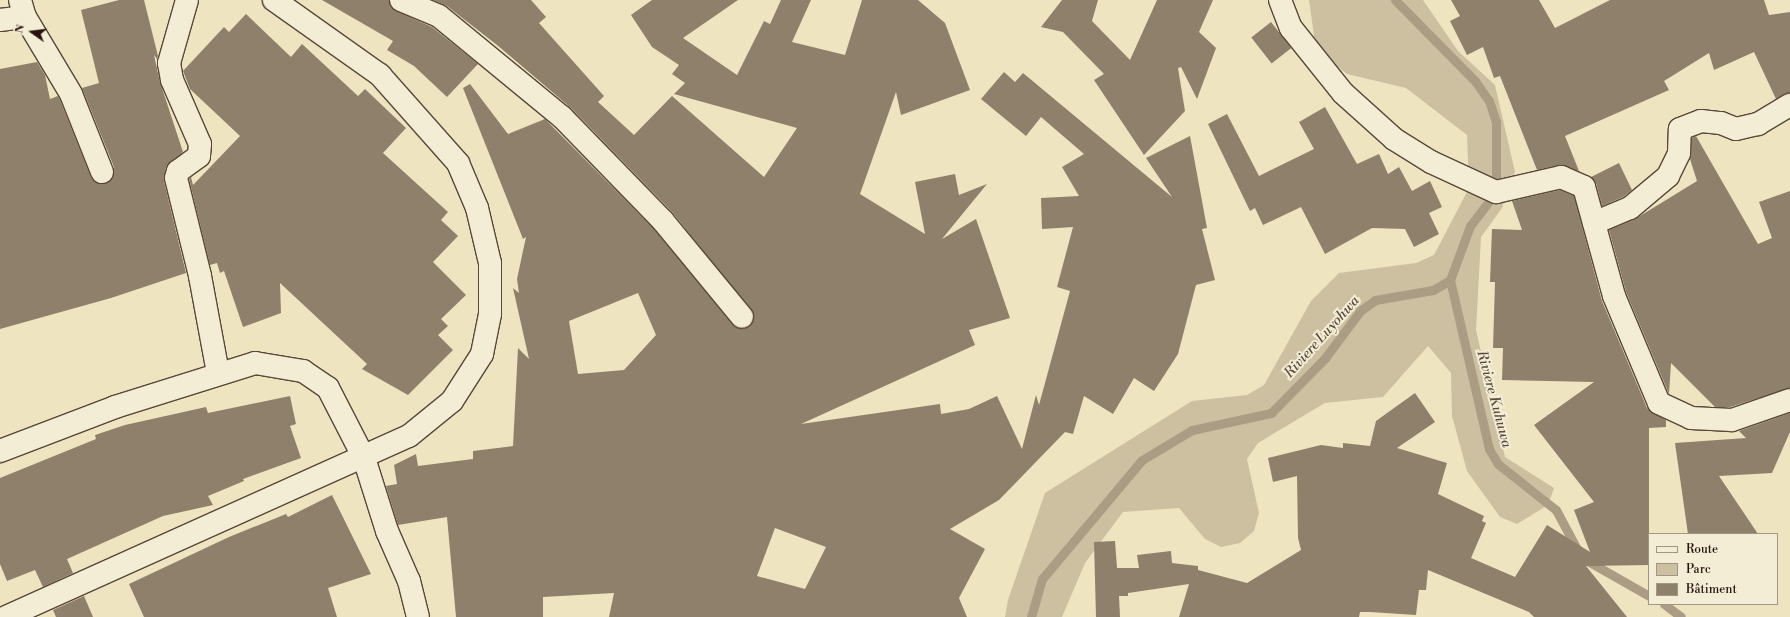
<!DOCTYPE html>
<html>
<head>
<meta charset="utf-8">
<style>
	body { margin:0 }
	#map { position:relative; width:1790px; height:617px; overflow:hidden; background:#eee4c0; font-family:"Libre Bodoni",serif }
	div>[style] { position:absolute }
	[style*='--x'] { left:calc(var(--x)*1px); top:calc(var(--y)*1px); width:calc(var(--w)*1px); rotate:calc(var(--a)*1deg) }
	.green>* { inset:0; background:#ccc0a1 }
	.stream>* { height:9px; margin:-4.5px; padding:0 4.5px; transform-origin:4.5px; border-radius:4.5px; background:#aa9d83 }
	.building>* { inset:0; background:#8e806a; transform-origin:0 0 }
	.roads { filter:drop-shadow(1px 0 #574739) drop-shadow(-1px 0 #574739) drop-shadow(0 1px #574739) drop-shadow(0 -1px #574739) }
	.minor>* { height:22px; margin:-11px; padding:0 11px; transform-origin:11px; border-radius:11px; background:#f4edd6 }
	span { translate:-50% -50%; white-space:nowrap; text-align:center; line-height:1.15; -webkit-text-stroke:4px #f4edd6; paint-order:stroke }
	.water-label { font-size:14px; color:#5a4a3c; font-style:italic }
	.legend { position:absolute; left:1648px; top:533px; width:130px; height:72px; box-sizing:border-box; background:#f4edd6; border:1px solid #a19685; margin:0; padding:5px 7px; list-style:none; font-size:12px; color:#25130c }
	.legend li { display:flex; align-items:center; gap:8px; height:20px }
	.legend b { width:20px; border:1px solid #a19685 }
	.north { position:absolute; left:12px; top:12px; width:40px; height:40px; -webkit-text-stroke:3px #f4edd6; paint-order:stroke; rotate:284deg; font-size:11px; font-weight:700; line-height:16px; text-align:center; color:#25130c }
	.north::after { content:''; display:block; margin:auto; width:14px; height:18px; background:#25130c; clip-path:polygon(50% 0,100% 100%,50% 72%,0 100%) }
</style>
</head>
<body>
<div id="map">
	<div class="green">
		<i style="clip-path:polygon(1309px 0,1423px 0,1458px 51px,1495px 85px,1515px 172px,1502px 208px,1481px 237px,1476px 330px,1505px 457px,1554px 488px,1548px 505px,1517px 524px,1500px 517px,1467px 471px,1452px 416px,1451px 373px,1428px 346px,1383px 397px,1325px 403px,1258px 443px,1247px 459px,1259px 513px,1254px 531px,1240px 543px,1221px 547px,1205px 539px,1179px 508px,1123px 512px,1085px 563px,1062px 617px,1005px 617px,1008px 600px,1045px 493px,1192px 401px,1247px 395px,1264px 385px,1311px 301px,1339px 273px,1416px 263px,1434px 255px,1469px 188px,1467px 135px,1406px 88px,1347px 74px,1316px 50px)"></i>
	</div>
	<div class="stream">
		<i style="--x:1450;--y:280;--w:173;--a:77"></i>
		<i style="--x:1489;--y:449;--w:17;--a:59"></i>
		<i style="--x:1498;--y:464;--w:74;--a:38.4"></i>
		<i style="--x:1556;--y:510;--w:47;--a:61.8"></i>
		<i style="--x:1586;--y:560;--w:73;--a:29.7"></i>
		<i style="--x:1664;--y:604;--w:21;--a:37"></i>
		<i style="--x:1031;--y:617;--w:40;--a:-74"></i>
		<i style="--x:1042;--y:579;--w:155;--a:-50"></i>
		<i style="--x:1142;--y:460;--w:58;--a:-31"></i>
		<i style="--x:1192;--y:430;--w:81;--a:-12.1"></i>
		<i style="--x:1271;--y:413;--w:77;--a:-45.5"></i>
		<i style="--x:1325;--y:358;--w:59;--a:-53.3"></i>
		<i style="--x:1360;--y:311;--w:19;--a:-36"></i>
		<i style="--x:1375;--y:300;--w:59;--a:-9.8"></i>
		<i style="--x:1433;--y:290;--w:20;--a:-30"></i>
		<i style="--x:1450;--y:280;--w:58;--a:-69.7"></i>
		<i style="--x:1470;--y:226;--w:43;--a:-52.6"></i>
		<i style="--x:1496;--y:192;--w:70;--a:-90"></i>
		<i style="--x:1496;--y:122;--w:22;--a:-108"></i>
		<i style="--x:1489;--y:101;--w:24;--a:-125"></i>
		<i style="--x:1475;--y:81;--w:114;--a:-134.6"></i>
	</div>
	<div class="building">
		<i style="clip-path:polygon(119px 0,144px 0,158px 56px,157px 59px,154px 55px,160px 82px,183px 152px,166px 167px,164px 181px,186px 273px,111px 298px,0 329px,0 69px,37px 62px,45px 75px,50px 99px,58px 96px,60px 100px,91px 177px,100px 184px,107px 183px,114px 174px,114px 167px,82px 88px,99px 83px,81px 10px)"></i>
		<i style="clip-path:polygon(322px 0,389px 0,391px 7px,396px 11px,432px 27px,478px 64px,447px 97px,414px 66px,387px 50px,393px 41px)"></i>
		<i style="clip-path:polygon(evenodd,433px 0,531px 0,546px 17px,539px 23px,604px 96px,598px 102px,634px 135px,672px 96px,764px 177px,797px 128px,674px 94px,685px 83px,672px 74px,679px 65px,652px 47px,631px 15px,652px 0,738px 0,683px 38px,737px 75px,764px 21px,770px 24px,781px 0,811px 0,792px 42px,845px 55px,862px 0,918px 0,945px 23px,970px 90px,901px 115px,896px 92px,860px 194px,925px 234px,915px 182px,955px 174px,959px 195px,987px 184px,942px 239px,976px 219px,1010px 318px,969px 330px,975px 345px,801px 424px,940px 404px,941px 414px,969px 409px,997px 396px,1022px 449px,1036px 395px,1039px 405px,1070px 291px,1057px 287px,1073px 227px,1042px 229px,1041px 198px,1079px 196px,1062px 167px,1084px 154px,1041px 117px,1026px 136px,981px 99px,1004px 72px,1015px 82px,1023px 73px,1172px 197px,1146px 158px,1190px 136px,1207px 228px,1202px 229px,1215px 280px,1196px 285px,1178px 354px,1154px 391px,1134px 378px,1113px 414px,1084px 396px,1073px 434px,1065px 432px,999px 500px,950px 529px,985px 549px,959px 598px,967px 617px,609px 617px,614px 593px,543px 597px,543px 617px,456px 617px,447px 517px,398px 525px,386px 486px,397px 484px,394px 465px,416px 454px,418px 466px,473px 459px,473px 451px,513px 446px,518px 348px,529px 359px,513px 288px,519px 293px,517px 279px,526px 237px,523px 239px,463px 88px,470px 84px,508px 134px,545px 119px,654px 229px,733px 325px,744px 329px,750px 326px,754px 315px,673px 213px,571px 108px,497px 45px,447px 6px,433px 0,638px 293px,656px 335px,624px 370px,578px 374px,569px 321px,638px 293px,433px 0,775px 528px,826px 547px,805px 589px,757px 576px,775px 528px)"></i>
		<i style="clip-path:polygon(1062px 0,1098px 0,1092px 21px,1130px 60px,1157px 0,1213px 0,1199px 32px,1216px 48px,1197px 99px,1181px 67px,1178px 68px,1185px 111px,1144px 155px,1094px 80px,1104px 74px,1063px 32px,1041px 27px)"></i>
		<i style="clip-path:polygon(1451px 0,1539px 0,1555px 28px,1610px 0,1764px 0,1769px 15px,1790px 12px,1790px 93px,1776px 99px,1754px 52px,1714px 70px,1709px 53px,1664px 81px,1669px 90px,1565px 136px,1579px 171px,1559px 165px,1537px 170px,1500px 76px,1494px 78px,1483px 47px,1467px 55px,1450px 21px,1460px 16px)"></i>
		<i style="clip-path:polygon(246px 14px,291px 57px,302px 44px,358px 96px,365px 89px,406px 128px,383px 153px,448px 212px,441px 220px,458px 236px,433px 262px,466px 295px,441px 319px,448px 326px,438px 335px,453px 350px,408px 395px,362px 369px,367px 364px,280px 283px,281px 313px,243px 327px,224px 271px,220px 273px,217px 263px,210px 265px,189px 179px,191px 177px,193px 185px,240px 136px,190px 89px,183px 71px,224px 27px,229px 32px)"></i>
		<i style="left:1271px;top:22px;width:33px;height:25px;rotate:52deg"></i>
		<i style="clip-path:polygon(1325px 107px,1357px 164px,1379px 154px,1388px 174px,1399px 167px,1412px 191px,1430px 181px,1442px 207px,1429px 213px,1439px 234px,1414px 247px,1405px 229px,1372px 228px,1325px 254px,1301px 207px,1263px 225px,1255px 208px,1250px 211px,1208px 124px,1227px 114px,1259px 176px,1314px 149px,1299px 122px)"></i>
		<i style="clip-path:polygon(1696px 136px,1758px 244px,1772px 238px,1759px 202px,1790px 191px,1790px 388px,1730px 407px,1715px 407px,1671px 363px,1669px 394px,1626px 292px,1609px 230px,1635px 219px,1697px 181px,1690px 159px,1692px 138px)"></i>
		<i style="clip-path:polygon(1619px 163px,1632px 190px,1623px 197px,1602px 206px,1596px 183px,1591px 177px)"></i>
		<i style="clip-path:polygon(1560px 190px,1574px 196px,1602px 301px,1647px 408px,1666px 420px,1666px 427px,1649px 428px,1649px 565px,1586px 566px,1627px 617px,1534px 617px,1529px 612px,1428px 570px,1426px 590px,1419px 590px,1416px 615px,1370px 612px,1360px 612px,1359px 617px,1179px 617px,1189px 584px,1128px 593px,1128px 596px,1119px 596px,1120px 617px,1096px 617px,1094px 542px,1115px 541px,1117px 568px,1139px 568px,1137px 555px,1171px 551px,1172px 563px,1198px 566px,1198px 570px,1247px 583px,1301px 550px,1298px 538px,1297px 476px,1273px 482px,1268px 458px,1321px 445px,1343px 448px,1343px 443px,1370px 446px,1376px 421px,1415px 393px,1435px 422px,1397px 448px,1447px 463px,1438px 494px,1484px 516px,1482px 521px,1486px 523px,1471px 558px,1515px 577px,1547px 525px,1590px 552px,1574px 510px,1594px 502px,1534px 425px,1594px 382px,1502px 380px,1503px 348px,1493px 348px,1495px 282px,1490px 282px,1492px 229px,1522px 230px,1512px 201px)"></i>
		<i style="clip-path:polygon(290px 396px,296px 424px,290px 426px,301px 458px,243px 479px,244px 481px,208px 496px,213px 505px,163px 516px,67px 559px,73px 573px,43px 587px,35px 570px,7px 581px,0 564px,0 478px,96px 439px,95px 435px,125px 425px,206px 407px,208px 413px)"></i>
		<i style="clip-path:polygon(1790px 413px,1790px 432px,1772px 473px,1719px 476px,1758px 534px,1688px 534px,1675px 443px,1746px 438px,1739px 431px)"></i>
		<i style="clip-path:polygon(332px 495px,371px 574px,328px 588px,337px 617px,144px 617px,129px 584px,229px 537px,286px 514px,288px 517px)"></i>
		<i style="clip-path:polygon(84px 596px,93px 617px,56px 617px,53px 610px)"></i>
	</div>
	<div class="roads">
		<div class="minor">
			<i style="--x:20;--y:0;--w:18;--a:74"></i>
			<i style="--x:25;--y:17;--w:90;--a:59.1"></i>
			<i style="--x:71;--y:94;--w:84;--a:68.3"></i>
			<i style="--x:187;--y:0;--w:66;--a:105.9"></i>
			<i style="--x:169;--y:63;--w:17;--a:80"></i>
			<i style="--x:172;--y:80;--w:70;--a:66.4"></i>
			<i style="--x:200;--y:144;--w:12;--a:95"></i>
			<i style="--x:199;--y:156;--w:26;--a:144"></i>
			<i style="--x:178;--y:171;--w:7;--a:106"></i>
			<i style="--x:176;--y:178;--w:101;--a:76.2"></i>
			<i style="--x:200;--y:276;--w:99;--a:79.5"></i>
			<i style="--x:401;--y:0;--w:41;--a:22.8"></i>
			<i style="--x:439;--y:16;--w:159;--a:39.4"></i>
			<i style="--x:562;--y:117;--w:145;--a:45.8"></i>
			<i style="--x:663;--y:221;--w:124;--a:50.5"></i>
			<i style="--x:1280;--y:0;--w:30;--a:69"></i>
			<i style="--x:1291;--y:28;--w:83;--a:51.3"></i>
			<i style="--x:1343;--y:93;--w:69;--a:42"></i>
			<i style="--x:1394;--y:139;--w:44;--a:31.9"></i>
			<i style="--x:1431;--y:162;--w:72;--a:24.8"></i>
			<i style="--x:1496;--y:192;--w:67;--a:-13"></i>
			<i style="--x:1561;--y:177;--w:25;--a:23"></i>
			<i style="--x:1584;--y:187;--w:113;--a:74.6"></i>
			<i style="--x:1614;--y:296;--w:116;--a:67.2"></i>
			<i style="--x:1659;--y:403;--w:35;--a:25"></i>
			<i style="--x:1691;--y:418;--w:41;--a:2.8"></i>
			<i style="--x:1732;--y:420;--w:61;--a:-19"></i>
			<i style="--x:0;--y:20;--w:25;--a:-7"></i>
			<i style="--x:1594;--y:223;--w:39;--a:-23"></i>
			<i style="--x:1630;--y:208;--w:50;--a:-40.1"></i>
			<i style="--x:1668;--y:176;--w:25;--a:-64"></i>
			<i style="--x:1679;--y:153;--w:24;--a:-88"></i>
			<i style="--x:1680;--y:129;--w:22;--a:-21"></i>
			<i style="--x:1701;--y:121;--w:20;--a:6"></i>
			<i style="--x:1721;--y:123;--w:16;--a:22"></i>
			<i style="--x:1736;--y:129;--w:23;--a:-13"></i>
			<i style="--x:1758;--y:124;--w:37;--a:-31"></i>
			<i style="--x:0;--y:451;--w:123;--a:-20.9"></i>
			<i style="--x:115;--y:407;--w:147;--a:-17.4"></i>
			<i style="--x:255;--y:363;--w:49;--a:9.5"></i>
			<i style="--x:303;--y:371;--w:30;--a:34"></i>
			<i style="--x:328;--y:388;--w:79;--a:62.8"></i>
			<i style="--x:364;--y:458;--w:77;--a:72.5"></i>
			<i style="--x:387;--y:531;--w:55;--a:66.3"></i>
			<i style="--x:409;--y:581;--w:37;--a:76"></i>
			<i style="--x:6;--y:617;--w:442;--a:-24.2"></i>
			<i style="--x:409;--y:436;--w:55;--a:-39.1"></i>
			<i style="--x:452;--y:401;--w:56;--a:-57.4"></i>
			<i style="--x:482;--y:354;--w:41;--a:-78.7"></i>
			<i style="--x:490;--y:314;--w:51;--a:-90"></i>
			<i style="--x:490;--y:263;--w:57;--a:-103.3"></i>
			<i style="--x:477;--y:208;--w:49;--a:-112.9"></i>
			<i style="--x:458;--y:163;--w:118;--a:-131.6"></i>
			<i style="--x:380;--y:75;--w:130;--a:-144.7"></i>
		</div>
	</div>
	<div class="water-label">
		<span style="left:1322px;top:337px;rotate:-48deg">Riviere Luyohwa</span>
		<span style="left:1494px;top:399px;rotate:75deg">Riviere Kuhuwa</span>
	</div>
	<ul class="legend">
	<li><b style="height:5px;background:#f4edd6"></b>Route</li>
	<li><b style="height:11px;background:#ccc0a1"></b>Parc</li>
	<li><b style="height:11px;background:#8e806a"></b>Bâtiment</li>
	</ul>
	<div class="north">N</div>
</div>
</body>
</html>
